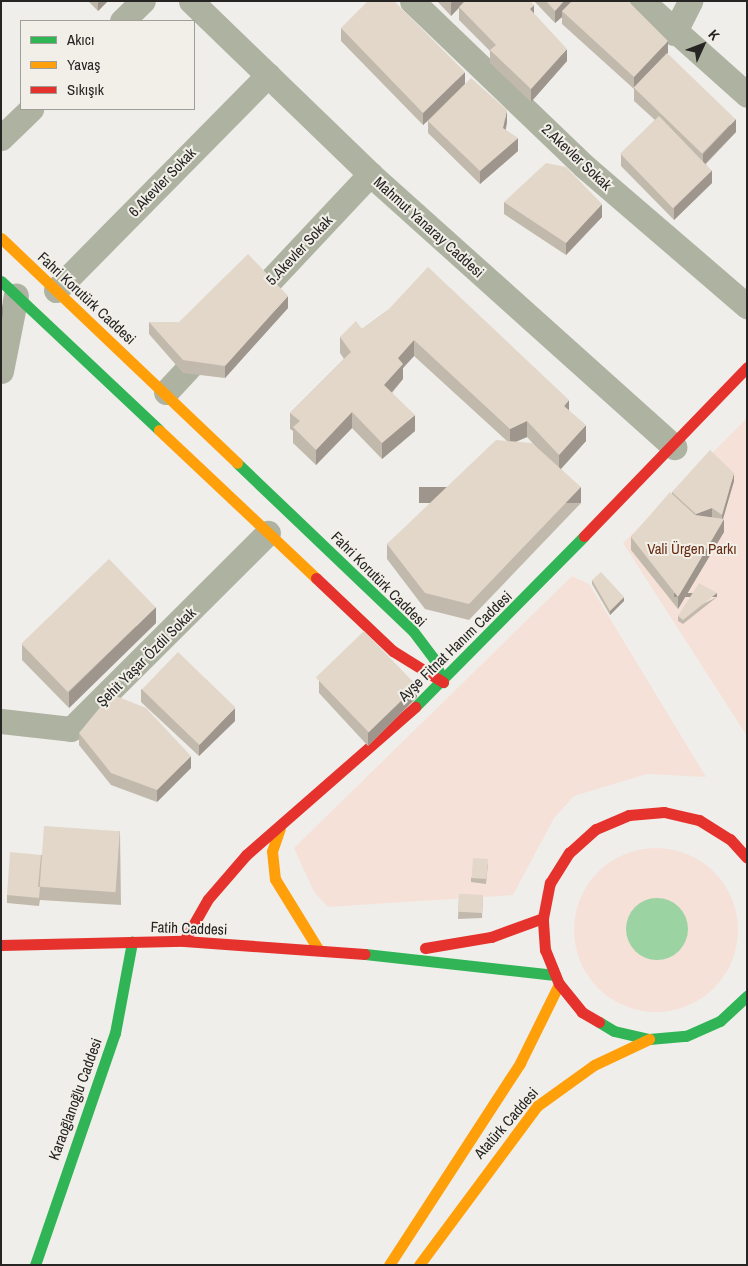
<!DOCTYPE html>
<html>
<head>
<meta charset="utf-8">
<style>
	body { margin:0 }
	#map { position:relative; width:748px; height:1266px; overflow:hidden; background:#efeeea; font-family:"Archivo Narrow",sans-serif }
	div>[style] { position:absolute }
	[style*='--x'] { left:calc(var(--x)*1px); top:calc(var(--y)*1px); width:calc(var(--w)*1px); rotate:calc(var(--a)*1deg) }
	.green>* { inset:0; background:#f6e1d8 }
	.round { border-radius:50% }
	.water>* { inset:0; background:#9bd3a2 }
	.street>* { height:25px; margin:-12.5px; padding:0 12.5px; transform-origin:12.5px; border-radius:12.5px; background:#aeb2a1 }
	.fast>* { height:11px; margin:-5.5px; padding:0 5.5px; transform-origin:5.5px; border-radius:5.5px; background:#30b455 }
	.slow>* { height:11px; margin:-5.5px; padding:0 5.5px; transform-origin:5.5px; border-radius:5.5px; background:#ff9f0a }
	.jam>* { height:11px; margin:-5.5px; padding:0 5.5px; transform-origin:5.5px; border-radius:5.5px; background:#e5322d }
	.wall>* { inset:0; background:#c2b9ad }
	.shaded-wall>* { inset:0; background:#9e968d; transform-origin:0 0 }
	.building>* { inset:0; background:#e2d7c9; transform-origin:0 0 }
	span { translate:-50% -50%; white-space:nowrap; text-align:center; line-height:1.15; -webkit-text-stroke:4px #f1efe8; paint-order:stroke }
	.street-label { font-size:15px; color:#262523 }
	.park-label { font-size:15px; color:#682c13 }
	.frame { position:absolute; inset:0; border:2px solid #262523; pointer-events:none }
	.legend { position:absolute; left:20px; top:20px; width:175px; height:90px; box-sizing:border-box; background:#f1efe8; border:1px solid #a09e99; margin:0; padding:6px 9px; list-style:none; font-size:15px; color:#262523 }
	.legend li { display:flex; align-items:center; gap:10px; height:25px }
	.legend b { width:25px; border:1px solid #a09e99 }
	.north { position:absolute; left:678px; top:20px; width:50px; height:50px; -webkit-text-stroke:4px #f1efe8; paint-order:stroke; rotate:47deg; font-size:14px; font-weight:700; line-height:20px; text-align:center; color:#262523 }
	.north::after { content:''; display:block; margin:auto; width:18px; height:22px; background:#262523; clip-path:polygon(50% 0,100% 100%,50% 72%,0 100%) }
</style>
</head>
<body>
<div id="map">
	<div class="green">
		<i style="clip-path:polygon(747px 418px,747px 736px,623px 543px)"></i>
		<i style="clip-path:polygon(572px 576px,589px 584px,706px 777px,647px 774px,574px 796px,554px 818px,513px 895px,328px 907px,314px 892px,294px 848px)"></i>
		<i class="round" style="left:574px;top:848px;width:164px;height:164px"></i>
	</div>
	<div class="water">
		<i class="round" style="left:626px;top:898px;width:62px;height:62px"></i>
	</div>
	<div class="street">
		<i style="--x:191;--y:1;--w:249;--a:44"></i>
		<i style="--x:370;--y:174;--w:409;--a:41.9"></i>
		<i style="--x:412;--y:1;--w:238;--a:43.8"></i>
		<i style="--x:584;--y:166;--w:215;--a:40.7"></i>
		<i style="--x:642;--y:1;--w:141;--a:41.8"></i>
		<i style="--x:122;--y:21;--w:29;--a:-44"></i>
		<i style="--x:674;--y:33;--w:36;--a:-63"></i>
		<i style="--x:1;--y:138;--w:42;--a:-44"></i>
		<i style="--x:56;--y:290;--w:302;--a:-45.4"></i>
		<i style="--x:249;--y:303;--w:177;--a:-46.8"></i>
		<i style="--x:1;--y:371;--w:77;--a:-78.8"></i>
		<i style="--x:166;--y:392;--w:59;--a:-47.1"></i>
		<i style="--x:1;--y:721;--w:70;--a:6.5"></i>
		<i style="--x:71;--y:729;--w:278;--a:-44.9"></i>
	</div>
	<div class="fast">
		<i style="--x:1;--y:281;--w:217;--a:43.3"></i>
		<i style="--x:237;--y:463;--w:243;--a:43.7"></i>
		<i style="--x:413;--y:631;--w:35;--a:53"></i>
		<i style="--x:434;--y:659;--w:25;--a:69"></i>
		<i style="--x:415;--y:707;--w:240;--a:-45.3"></i>
		<i style="--x:365;--y:954;--w:191;--a:6.3"></i>
		<i style="--x:599;--y:1022;--w:17;--a:31"></i>
		<i style="--x:614;--y:1031;--w:36;--a:13"></i>
		<i style="--x:649;--y:1039;--w:37;--a:-5"></i>
		<i style="--x:686;--y:1036;--w:37;--a:-24"></i>
		<i style="--x:720;--y:1021;--w:37;--a:-43"></i>
		<i style="--x:35;--y:1265;--w:245;--a:-71"></i>
		<i style="--x:115;--y:1033;--w:93;--a:-79.4"></i>
	</div>
	<div class="slow">
		<i style="--x:1;--y:238;--w:326;--a:43.6"></i>
		<i style="--x:159;--y:430;--w:216;--a:43.3"></i>
		<i style="--x:280;--y:828;--w:24;--a:109"></i>
		<i style="--x:272;--y:851;--w:28;--a:84"></i>
		<i style="--x:275;--y:879;--w:82;--a:58.4"></i>
		<i style="--x:389;--y:1265;--w:241;--a:-57"></i>
		<i style="--x:520;--y:1063;--w:88;--a:-63.7"></i>
		<i style="--x:419;--y:1265;--w:198;--a:-53.4"></i>
		<i style="--x:537;--y:1106;--w:70;--a:-35.7"></i>
		<i style="--x:594;--y:1065;--w:61;--a:-25.3"></i>
	</div>
	<div class="jam">
		<i style="--x:584;--y:536;--w:235;--a:-46"></i>
		<i style="--x:316;--y:578;--w:106;--a:43.5"></i>
		<i style="--x:393;--y:651;--w:59;--a:31.8"></i>
		<i style="--x:184;--y:941;--w:48;--a:-60.3"></i>
		<i style="--x:208;--y:899;--w:58;--a:-49.2"></i>
		<i style="--x:246;--y:855;--w:225;--a:-41.2"></i>
		<i style="--x:1;--y:945;--w:183;--a:-1.3"></i>
		<i style="--x:184;--y:941;--w:181;--a:4.1"></i>
		<i style="--x:425;--y:948;--w:67;--a:-9.5"></i>
		<i style="--x:491;--y:937;--w:55;--a:-20.1"></i>
		<i style="--x:599;--y:1022;--w:20;--a:-150"></i>
		<i style="--x:582;--y:1012;--w:36;--a:-129"></i>
		<i style="--x:559;--y:984;--w:37;--a:-112"></i>
		<i style="--x:545;--y:950;--w:32;--a:-94"></i>
		<i style="--x:543;--y:918;--w:36;--a:-79"></i>
		<i style="--x:550;--y:883;--w:36;--a:-58"></i>
		<i style="--x:569;--y:853;--w:36;--a:-42"></i>
		<i style="--x:596;--y:829;--w:36;--a:-23"></i>
		<i style="--x:629;--y:815;--w:35;--a:-5"></i>
		<i style="--x:664;--y:812;--w:36;--a:13"></i>
		<i style="--x:699;--y:820;--w:36;--a:32"></i>
		<i style="--x:730;--y:839;--w:25;--a:48"></i>
	</div>
	<div class="wall">
		<i style="clip-path:polygon(88px 1px,108px 1px,98px 11px)"></i>
		<i style="clip-path:polygon(437px 1px,530px 1px,534px 14px,567px 61px,531px 102px,490px 63px,490px 51px,459px 20px,459px 8px,451px 16px)"></i>
		<i style="clip-path:polygon(534px 1px,628px 1px,668px 53px,667px 54px,736px 132px,706px 164px,712px 183px,674px 220px,621px 166px,621px 154px,655px 120px,634px 101px,634px 89px,562px 24px,562px 17px,555px 23px)"></i>
		<i style="clip-path:polygon(341px 28px,465px 84px,507px 122px,506px 130px,518px 151px,480px 184px,428px 133px,428px 121px,423px 125px,341px 41px)"></i>
		<i style="clip-path:polygon(504px 202px,602px 217px,566px 255px,504px 214px)"></i>
		<i style="clip-path:polygon(288px 308px,225px 378px,183px 373px,149px 334px,149px 322px,179px 322px)"></i>
		<i style="clip-path:polygon(evenodd,388px 310px,569px 411px,586px 441px,561px 469px,581px 503px,469px 620px,425px 609px,387px 559px,387px 544px,507px 441px,414px 356px,403px 368px,403px 379px,392px 393px,415px 431px,382px 459px,352px 428px,316px 465px,293px 443px,293px 431px,290px 429px,290px 413px,344px 359px,340px 353px,340px 337px,362px 329px,388px 310px,527px 437px,538px 449px,516px 442px,527px 437px)"></i>
		<i style="clip-path:polygon(734px 481px,723px 519px,724px 532px,678px 609px,631px 550px,631px 537px,672px 494px,672px 492px)"></i>
		<i style="clip-path:polygon(592px 580px,624px 601px,610px 615px,592px 584px)"></i>
		<i style="clip-path:polygon(717px 597px,683px 624px,678px 621px,678px 616px)"></i>
		<i style="clip-path:polygon(156px 623px,69px 708px,22px 660px,22px 644px)"></i>
		<i style="clip-path:polygon(319px 680px,417px 697px,368px 746px,319px 693px)"></i>
		<i style="clip-path:polygon(141px 689px,235px 721px,199px 756px,141px 702px)"></i>
		<i style="clip-path:polygon(79px 733px,191px 768px,157px 802px,111px 785px,79px 745px)"></i>
		<i style="clip-path:polygon(120px 831px,121px 905px,40px 900px,39px 906px,7px 903px,7px 895px,41px 855px)"></i>
		<i style="clip-path:polygon(488px 864px,486px 884px,471px 882px,471px 878px)"></i>
		<i style="clip-path:polygon(483px 895px,482px 918px,458px 919px,459px 896px)"></i>
	</div>
	<div class="shaded-wall">
		<i style="clip-path:polygon(100px 1px,108px 1px,98px 11px,98px 3px)"></i>
		<i style="clip-path:polygon(453px 1px,465px 1px,451px 16px,451px 3px)"></i>
		<i style="clip-path:polygon(564px 1px,576px 1px,562px 11px,562px 17px,555px 23px,555px 11px)"></i>
		<i style="clip-path:polygon(534px 5px,534px 18px,530px 9px)"></i>
		<i style="clip-path:polygon(668px 41px,668px 53px,634px 89px,634px 77px)"></i>
		<i style="clip-path:polygon(567px 49px,567px 61px,531px 102px,531px 89px)"></i>
		<i style="clip-path:polygon(465px 72px,465px 84px,423px 125px,423px 113px)"></i>
		<i style="clip-path:polygon(507px 110px,507px 122px,503px 140px,503px 128px)"></i>
		<i style="clip-path:polygon(736px 119px,736px 132px,703px 166px,703px 154px)"></i>
		<i style="clip-path:polygon(518px 138px,518px 151px,480px 184px,480px 171px)"></i>
		<i style="clip-path:polygon(712px 170px,712px 183px,674px 220px,674px 208px)"></i>
		<i style="clip-path:polygon(602px 204px,602px 217px,566px 255px,566px 243px)"></i>
		<i style="clip-path:polygon(288px 296px,288px 308px,225px 378px,225px 366px)"></i>
		<i style="clip-path:polygon(3px 302px,3px 314px,1px 324px,1px 312px)"></i>
		<i style="clip-path:polygon(414px 340px,414px 356px,403px 368px,403px 379px,384px 401px,384px 385px,398px 358px)"></i>
		<i style="clip-path:polygon(569px 400px,569px 416px,564px 406px)"></i>
		<i style="clip-path:polygon(352px 412px,352px 428px,316px 465px,316px 450px)"></i>
		<i style="clip-path:polygon(415px 415px,415px 431px,382px 459px,382px 443px)"></i>
		<i style="clip-path:polygon(527px 421px,527px 437px,510px 444px,510px 429px)"></i>
		<i style="clip-path:polygon(586px 425px,586px 441px,559px 471px,559px 455px)"></i>
		<i style="clip-path:polygon(734px 473px,734px 481px,722px 522px,724px 519px,724px 532px,678px 609px,678px 597px,722px 523px,722px 515px)"></i>
		<i style="left:581px;top:487px;width:16px;height:162px;rotate:90deg"></i>
		<i style="clip-path:polygon(712px 508px,712px 517px,696px 523px,696px 514px)"></i>
		<i style="left:717px;top:593px;width:4px;height:43px;rotate:90deg"></i>
		<i style="clip-path:polygon(624px 597px,624px 601px,610px 615px,610px 611px)"></i>
		<i style="clip-path:polygon(156px 607px,156px 623px,69px 708px,69px 692px)"></i>
		<i style="clip-path:polygon(417px 685px,417px 697px,368px 746px,368px 733px)"></i>
		<i style="clip-path:polygon(235px 708px,235px 721px,199px 756px,199px 744px)"></i>
		<i style="clip-path:polygon(191px 756px,191px 768px,157px 802px,157px 790px)"></i>
	</div>
	<div class="building">
		<i style="clip-path:polygon(368px 1px,394px 1px,465px 72px,423px 113px,341px 28px)"></i>
		<i style="clip-path:polygon(465px 1px,530px 1px,534px 5px,530px 9px,567px 49px,531px 89px,490px 50px,496px 45px,459px 7px)"></i>
		<i style="clip-path:polygon(546px 1px,564px 1px,555px 11px)"></i>
		<i style="clip-path:polygon(572px 1px,628px 1px,668px 41px,634px 77px,562px 11px)"></i>
		<i style="left:667px;top:53px;width:95px;height:48px;rotate:44deg"></i>
		<i style="clip-path:polygon(471px 78px,507px 110px,503px 128px,518px 138px,480px 171px,428px 121px)"></i>
		<i style="left:659px;top:116px;width:76px;height:54px;rotate:46deg"></i>
		<i style="clip-path:polygon(546px 163px,566px 167px,602px 204px,566px 243px,504px 202px)"></i>
		<i style="clip-path:polygon(248px 254px,288px 296px,225px 366px,183px 360px,149px 322px,179px 322px)"></i>
		<i style="clip-path:polygon(428px 267px,569px 400px,564px 406px,586px 425px,559px 455px,527px 421px,510px 429px,414px 340px,398px 358px,403px 364px,384px 385px,415px 415px,382px 443px,352px 412px,316px 450px,293px 427px,300px 421px,290px 413px,351px 352px,340px 337px,356px 321px,362px 329px,388px 310px)"></i>
		<i style="clip-path:polygon(1px 300px,3px 302px,1px 312px)"></i>
		<i style="clip-path:polygon(496px 440px,532px 443px,581px 487px,469px 604px,425px 593px,387px 544px)"></i>
		<i style="clip-path:polygon(710px 450px,734px 473px,722px 515px,712px 508px,696px 514px,672px 492px)"></i>
		<i style="clip-path:polygon(670px 492px,695px 515px,724px 519px,678px 597px,631px 537px)"></i>
		<i style="left:109px;top:559px;width:67px;height:122px;rotate:46deg"></i>
		<i style="clip-path:polygon(601px 572px,624px 597px,610px 611px,592px 580px)"></i>
		<i style="clip-path:polygon(699px 583px,717px 593px,683px 620px,678px 616px)"></i>
		<i style="left:364px;top:631px;width:76px;height:67px;rotate:46deg"></i>
		<i style="left:178px;top:652px;width:80px;height:52px;rotate:44deg"></i>
		<i style="clip-path:polygon(111px 694px,146px 708px,191px 756px,157px 790px,111px 773px,79px 733px)"></i>
		<i style="left:44px;top:826px;width:76px;height:61px;rotate:4deg"></i>
		<i style="clip-path:polygon(10px 852px,41px 855px,38px 887px,40px 887px,39px 898px,7px 895px)"></i>
		<i style="left:473px;top:858px;width:15px;height:20px;rotate:4deg"></i>
		<i style="left:483px;top:895px;width:18px;height:24px;rotate:93deg"></i>
	</div>
	<div class="street-label">
		<span style="left:577px;top:157px;rotate:43deg">2.Akevler Sokak</span>
		<span style="left:162px;top:182px;rotate:-46deg">6.Akevler Sokak</span>
		<span style="left:429px;top:227px;rotate:42deg">Mahmut Yanaray Caddesi</span>
		<span style="left:299px;top:250px;rotate:-47deg">5.Akevler Sokak</span>
		<span style="left:87px;top:298px;rotate:43deg">Fahri Korutürk Caddesi</span>
		<span style="left:379px;top:579px;rotate:45deg">Fahri Korutürk Caddesi</span>
		<span style="left:455px;top:646px;rotate:-44deg">Ayşe Fitnat Hanım Caddesi</span>
		<span style="left:146px;top:657px;rotate:-45deg">Şehit Yaşar Özdil Sokak</span>
		<span style="left:189px;top:928px;rotate:2deg">Fatih Caddesi</span>
		<span style="left:75px;top:1099px;rotate:-70deg">Karaoğlanoğlu Caddesi</span>
		<span style="left:506px;top:1123px;rotate:-49deg">Atatürk Caddesi</span>
	</div>
	<div class="park-label">
		<span style="left:692px;top:549px">Vali Ürgen Parkı</span>
	</div>
	<div class="frame"></div>
	<ul class="legend">
	<li><b style="height:6px;background:#30b455"></b>Akıcı</li>
	<li><b style="height:6px;background:#ff9f0a"></b>Yavaş</li>
	<li><b style="height:6px;background:#e5322d"></b>Sıkışık</li>
	</ul>
	<div class="north">K</div>
</div>
</body>
</html>
